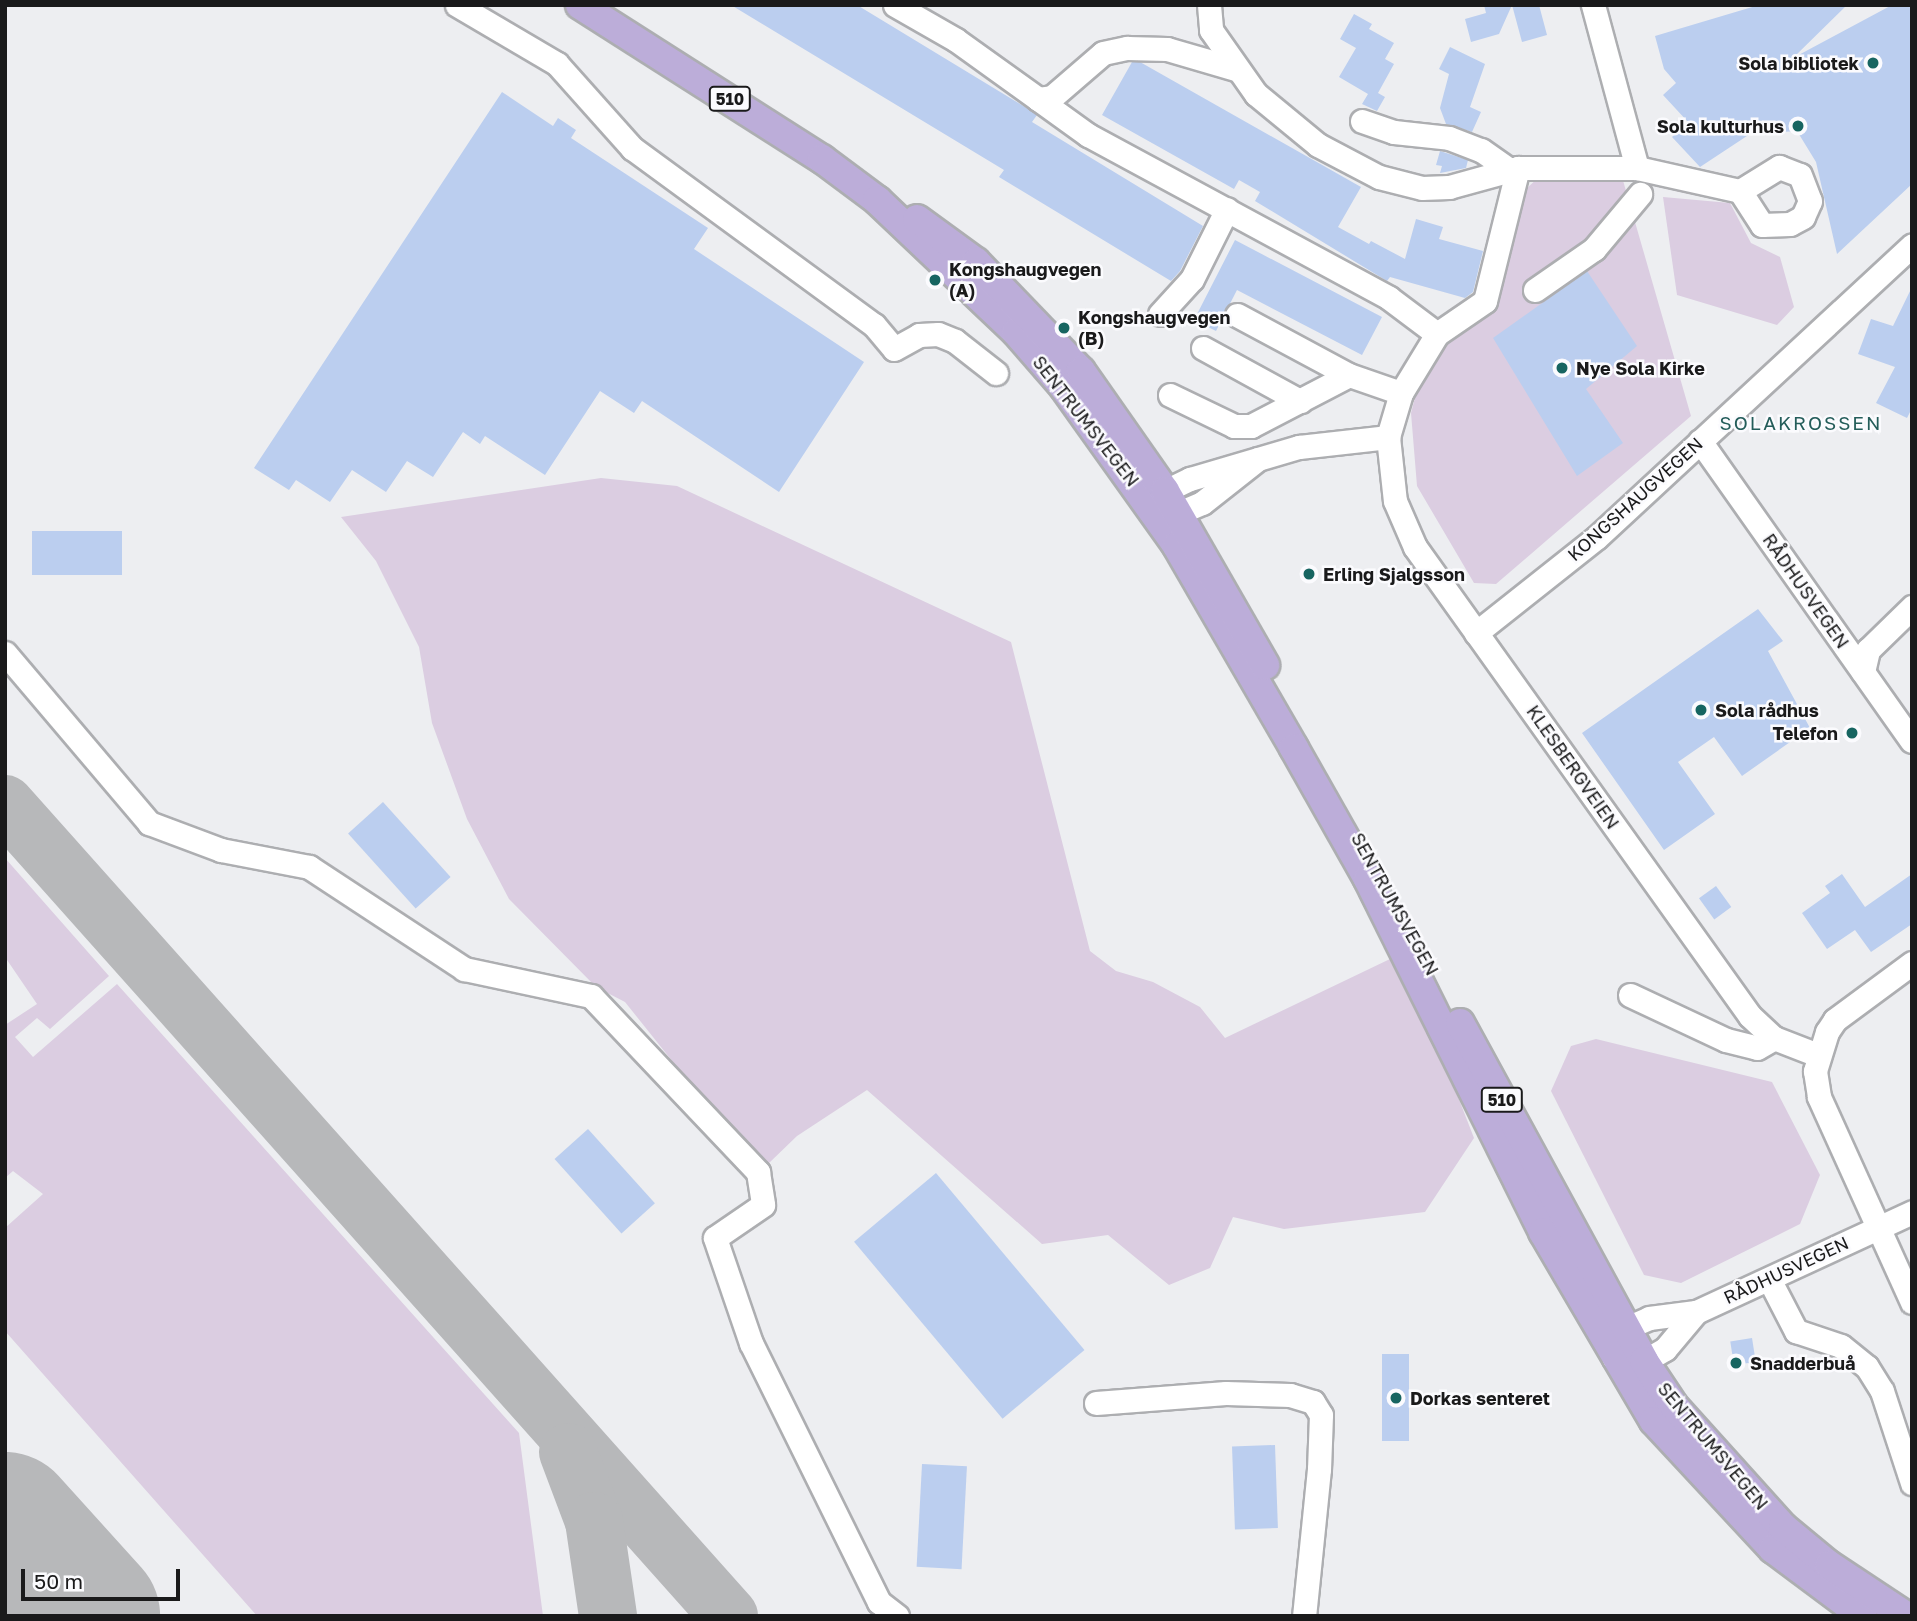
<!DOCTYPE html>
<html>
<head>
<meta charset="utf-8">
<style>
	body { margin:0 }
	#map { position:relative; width:1917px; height:1621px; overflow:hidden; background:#edeef1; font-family:"Golos Text",sans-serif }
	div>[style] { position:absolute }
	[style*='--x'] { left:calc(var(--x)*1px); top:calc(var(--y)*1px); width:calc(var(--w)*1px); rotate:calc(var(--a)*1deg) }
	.green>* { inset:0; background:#dbcde1 }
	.taxiway>* { height:58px; margin:-29px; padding:0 29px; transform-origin:29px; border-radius:29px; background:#b7b8ba }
	.runway>* { height:144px; margin:-72px; padding:0 72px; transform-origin:72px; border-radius:72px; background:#b7b8ba }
	.building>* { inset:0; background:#bbceef; transform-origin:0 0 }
	.roads { filter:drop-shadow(2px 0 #adaeb1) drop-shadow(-2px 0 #adaeb1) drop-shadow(0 2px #adaeb1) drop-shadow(0 -2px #adaeb1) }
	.minor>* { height:23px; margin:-11.5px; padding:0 11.5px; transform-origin:11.5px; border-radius:11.5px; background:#fff }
	.major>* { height:28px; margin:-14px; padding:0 14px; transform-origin:14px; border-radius:14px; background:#bcadd9 }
	.dots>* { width:19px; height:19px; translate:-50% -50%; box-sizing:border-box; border:4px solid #fbfbfe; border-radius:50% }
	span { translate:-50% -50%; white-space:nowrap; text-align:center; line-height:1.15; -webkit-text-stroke:5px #fbfbfe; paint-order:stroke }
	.shield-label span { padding:2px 5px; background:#fbfbfe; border:2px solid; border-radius:5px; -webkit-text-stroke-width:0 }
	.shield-label { font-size:16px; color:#1a1a1b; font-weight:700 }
	.poi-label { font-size:18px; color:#1a1a1b; font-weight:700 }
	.right { translate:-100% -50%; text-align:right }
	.left { translate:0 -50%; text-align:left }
	.street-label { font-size:18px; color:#1a1a1b }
	.neighbourhood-label { font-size:19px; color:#245d5a; letter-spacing:2px }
	.frame { position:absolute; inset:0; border:7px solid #1a1a1b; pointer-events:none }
	.scale { position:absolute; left:21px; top:1569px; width:159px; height:32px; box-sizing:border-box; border:4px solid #1a1a1b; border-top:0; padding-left:9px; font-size:21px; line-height:24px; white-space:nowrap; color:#1a1a1b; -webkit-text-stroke:5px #fbfbfe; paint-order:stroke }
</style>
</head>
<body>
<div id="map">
	<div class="green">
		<i style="clip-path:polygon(1622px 177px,1691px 416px,1496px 584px,1474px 583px,1417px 486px,1411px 413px,1422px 371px,1445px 338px,1491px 304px,1515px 199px,1538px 178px)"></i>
		<i style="clip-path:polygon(1663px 197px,1730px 203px,1751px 243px,1780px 257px,1794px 307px,1777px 325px,1677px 295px)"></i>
		<i style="clip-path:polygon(601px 478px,677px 486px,1011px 642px,1090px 951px,1116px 971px,1153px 982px,1200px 1007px,1225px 1038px,1390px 959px,1439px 1048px,1474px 1138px,1425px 1212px,1284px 1229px,1233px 1217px,1210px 1268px,1169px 1285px,1108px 1235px,1042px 1244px,867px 1090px,797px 1136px,768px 1164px,689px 1082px,625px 1002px,596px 987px,509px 899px,467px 819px,432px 723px,419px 647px,376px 561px,341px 517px)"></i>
		<i style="clip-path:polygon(5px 858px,109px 976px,50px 1029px,37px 1018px,15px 1037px,33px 1057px,117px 984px,519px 1433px,543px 1616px,257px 1616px,5px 1331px,5px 1228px,43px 1194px,13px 1171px,5px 1178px,5px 1025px,37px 1004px,5px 957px)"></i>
		<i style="clip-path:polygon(1596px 1039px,1772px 1082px,1820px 1175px,1800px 1224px,1681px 1283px,1644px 1275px,1551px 1091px,1571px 1046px)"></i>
	</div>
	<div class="taxiway">
		<i style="--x:5;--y:804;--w:1088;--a:48.28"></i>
		<i style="--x:568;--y:1452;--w:74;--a:69.4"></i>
		<i style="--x:594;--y:1521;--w:96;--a:81.6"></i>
	</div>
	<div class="runway">
		<i style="--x:5;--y:1524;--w:124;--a:47.9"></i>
	</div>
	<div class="building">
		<i style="clip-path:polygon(731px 5px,857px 5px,1025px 107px,1037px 115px,1032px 122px,1203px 226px,1180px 271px,1171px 281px,999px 177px,1004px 170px)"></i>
		<i style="clip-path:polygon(1484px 5px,1512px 5px,1499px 34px,1471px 42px,1465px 19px,1486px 13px)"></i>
		<i style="clip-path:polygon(1512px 5px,1539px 5px,1547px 35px,1522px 42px)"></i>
		<i style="clip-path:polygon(1759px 5px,1847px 5px,1793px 58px,1892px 5px,1912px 5px,1912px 184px,1837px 254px,1816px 162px,1797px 131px,1750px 134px,1700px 167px,1672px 137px,1688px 122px,1663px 95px,1676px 83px,1664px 69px,1655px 36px)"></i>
		<i style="clip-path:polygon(1354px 14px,1372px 24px,1369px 29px,1394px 43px,1385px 59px,1394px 64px,1378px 93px,1385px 97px,1377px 111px,1362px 104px,1368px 94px,1339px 77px,1356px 48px,1340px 39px)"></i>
		<i style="clip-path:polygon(1450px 47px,1485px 64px,1470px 107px,1481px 112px,1472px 132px,1446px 124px,1440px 108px,1449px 74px,1439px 69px)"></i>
		<i style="clip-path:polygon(1132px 62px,1140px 62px,1361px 187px,1338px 227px,1369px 244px,1371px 241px,1405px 259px,1416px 219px,1443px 227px,1439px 239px,1483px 251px,1473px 292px,1465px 298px,1390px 277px,1387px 281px,1255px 201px,1260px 192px,1239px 180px,1234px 189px,1102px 115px)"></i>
		<i style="clip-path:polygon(502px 92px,553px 126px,558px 118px,576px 130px,571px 138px,708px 228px,694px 249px,864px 362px,779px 492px,642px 401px,634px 413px,600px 391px,545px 475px,485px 436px,480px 444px,463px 432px,433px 477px,407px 461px,386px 492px,352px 470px,330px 502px,296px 480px,289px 490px,254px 468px)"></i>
		<i style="clip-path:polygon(1440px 151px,1468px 160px,1466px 168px,1440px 173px,1442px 166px,1436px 165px)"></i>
		<i style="clip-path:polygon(1235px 240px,1382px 317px,1362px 355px,1237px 290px,1216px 331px,1194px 320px)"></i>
		<i style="clip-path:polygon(1587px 271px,1637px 346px,1586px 389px,1623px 443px,1577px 476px,1493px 338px)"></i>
		<i style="clip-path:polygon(1912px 287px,1912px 408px,1907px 418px,1876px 403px,1895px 367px,1858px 354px,1871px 319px,1893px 326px)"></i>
		<i style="left:32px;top:531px;width:90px;height:44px"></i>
		<i style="clip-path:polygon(1758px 609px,1783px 641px,1768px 651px,1810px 728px,1742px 776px,1714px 737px,1678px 762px,1715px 814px,1664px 850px,1582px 733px)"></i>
		<i style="left:383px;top:802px;width:101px;height:47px;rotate:48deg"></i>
		<i style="clip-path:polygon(1842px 874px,1865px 907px,1912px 874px,1912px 924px,1871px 952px,1855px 930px,1827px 949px,1802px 913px,1830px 893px,1825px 886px)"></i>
		<i style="left:1716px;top:886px;width:26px;height:21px;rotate:54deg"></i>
		<i style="left:588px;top:1129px;width:100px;height:45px;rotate:48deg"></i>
		<i style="left:936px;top:1173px;width:231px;height:107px;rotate:50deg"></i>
		<i style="left:1752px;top:1338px;width:24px;height:22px;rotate:81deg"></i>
		<i style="left:1382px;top:1354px;width:27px;height:87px"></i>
		<i style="left:1275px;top:1445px;width:83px;height:43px;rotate:88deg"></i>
		<i style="left:922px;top:1464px;width:45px;height:103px;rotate:3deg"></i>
	</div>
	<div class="roads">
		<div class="minor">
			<i style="--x:457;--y:5;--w:116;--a:30.5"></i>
			<i style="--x:557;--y:64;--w:113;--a:48.2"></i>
			<i style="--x:632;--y:148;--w:300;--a:36.2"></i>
			<i style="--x:874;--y:325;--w:31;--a:50"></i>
			<i style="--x:894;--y:349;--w:29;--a:-29"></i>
			<i style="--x:919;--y:335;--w:19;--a:-3"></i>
			<i style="--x:938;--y:334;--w:18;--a:22"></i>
			<i style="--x:955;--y:341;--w:52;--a:38"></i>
			<i style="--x:895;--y:5;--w:70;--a:29.8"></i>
			<i style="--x:956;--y:40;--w:101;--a:35.7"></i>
			<i style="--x:1038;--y:99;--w:14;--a:-8"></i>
			<i style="--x:1052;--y:97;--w:67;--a:-40.8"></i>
			<i style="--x:1103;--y:53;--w:25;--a:-12"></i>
			<i style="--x:1127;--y:48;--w:40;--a:1.4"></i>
			<i style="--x:1167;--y:49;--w:72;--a:16.2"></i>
			<i style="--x:1209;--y:5;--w:25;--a:85"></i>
			<i style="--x:1211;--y:30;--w:78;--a:54.9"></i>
			<i style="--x:1256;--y:94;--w:80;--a:39.4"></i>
			<i style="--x:1318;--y:145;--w:69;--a:27.7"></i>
			<i style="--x:1379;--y:177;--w:44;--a:14.3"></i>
			<i style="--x:1422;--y:188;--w:27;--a:-2"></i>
			<i style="--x:1449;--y:187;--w:72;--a:-15.4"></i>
			<i style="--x:1518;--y:168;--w:119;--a:0"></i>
			<i style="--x:1637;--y:168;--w:106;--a:12.6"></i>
			<i style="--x:1593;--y:5;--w:169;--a:74.9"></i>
			<i style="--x:1038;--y:99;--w:62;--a:35.8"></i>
			<i style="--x:1088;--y:135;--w:342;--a:28.4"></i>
			<i style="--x:1389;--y:298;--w:60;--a:36.9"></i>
			<i style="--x:1362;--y:121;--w:34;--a:19"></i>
			<i style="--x:1394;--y:132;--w:55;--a:6.2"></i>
			<i style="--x:1449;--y:138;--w:34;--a:21"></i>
			<i style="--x:1481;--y:150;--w:33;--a:35"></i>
			<i style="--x:1779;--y:167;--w:22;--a:21"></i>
			<i style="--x:1800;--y:175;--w:28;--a:69"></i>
			<i style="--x:1810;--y:201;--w:17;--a:114"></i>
			<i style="--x:1803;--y:217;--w:15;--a:152"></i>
			<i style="--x:1790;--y:224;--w:28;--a:178"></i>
			<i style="--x:1762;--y:225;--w:40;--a:-122.9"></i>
			<i style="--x:1740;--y:191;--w:46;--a:-31.6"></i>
			<i style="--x:1535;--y:290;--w:72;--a:-34.8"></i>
			<i style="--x:1594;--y:249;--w:72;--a:-50.1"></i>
			<i style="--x:1160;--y:314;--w:47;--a:-47.6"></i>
			<i style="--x:1192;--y:279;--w:78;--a:-63.4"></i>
			<i style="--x:1237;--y:315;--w:127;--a:28.2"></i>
			<i style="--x:1349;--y:375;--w:55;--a:19.1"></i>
			<i style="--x:1401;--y:393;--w:46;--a:106.5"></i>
			<i style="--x:1388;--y:437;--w:64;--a:83.8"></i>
			<i style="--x:1395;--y:501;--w:50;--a:66.5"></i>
			<i style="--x:1415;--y:547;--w:576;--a:54.46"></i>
			<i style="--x:1750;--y:1016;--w:33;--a:43"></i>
			<i style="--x:1774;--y:1038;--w:47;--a:21.1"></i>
			<i style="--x:1203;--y:348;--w:111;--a:28.7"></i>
			<i style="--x:1401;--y:393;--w:69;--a:-58.6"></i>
			<i style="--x:1437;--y:334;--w:58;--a:-34.5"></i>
			<i style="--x:1485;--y:301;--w:137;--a:-76.1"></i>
			<i style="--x:1170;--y:395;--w:71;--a:25.8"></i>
			<i style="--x:1234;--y:426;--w:17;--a:0"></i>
			<i style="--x:1251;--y:426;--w:110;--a:-27.5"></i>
			<i style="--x:1700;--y:441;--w:367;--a:54.8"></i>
			<i style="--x:1258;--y:459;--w:71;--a:141.8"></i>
			<i style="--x:1202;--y:503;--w:25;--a:157"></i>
			<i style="--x:1179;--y:513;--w:25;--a:-175"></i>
			<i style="--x:1154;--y:511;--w:23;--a:-61"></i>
			<i style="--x:1165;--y:491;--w:28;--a:-26"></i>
			<i style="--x:1190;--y:479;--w:114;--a:-16.4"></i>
			<i style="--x:1299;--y:447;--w:90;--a:-6.4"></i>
			<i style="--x:1476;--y:633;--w:153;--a:-38.4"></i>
			<i style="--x:1596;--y:538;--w:431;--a:-42.8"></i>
			<i style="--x:5;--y:653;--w:223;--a:49.7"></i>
			<i style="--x:149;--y:823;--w:77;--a:20.6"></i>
			<i style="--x:221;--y:850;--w:90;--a:10.9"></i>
			<i style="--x:309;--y:867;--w:186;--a:33.3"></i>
			<i style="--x:464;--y:969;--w:130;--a:12"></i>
			<i style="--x:591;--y:996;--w:243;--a:46.5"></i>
			<i style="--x:758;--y:1172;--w:33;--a:81"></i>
			<i style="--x:763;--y:1205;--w:58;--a:145.5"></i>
			<i style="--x:715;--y:1238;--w:111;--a:71.1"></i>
			<i style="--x:751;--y:1343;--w:289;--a:63.7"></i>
			<i style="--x:879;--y:1602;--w:23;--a:38"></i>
			<i style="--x:1863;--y:672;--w:23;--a:-77"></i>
			<i style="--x:1868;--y:650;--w:62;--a:-44.3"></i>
			<i style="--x:1912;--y:963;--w:96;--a:143.5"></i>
			<i style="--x:1835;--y:1020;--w:14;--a:124"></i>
			<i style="--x:1827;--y:1032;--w:41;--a:107.1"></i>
			<i style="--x:1815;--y:1071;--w:26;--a:81"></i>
			<i style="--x:1819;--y:1097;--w:225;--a:65.6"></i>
			<i style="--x:1630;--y:995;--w:106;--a:25.1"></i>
			<i style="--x:1726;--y:1040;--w:32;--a:14"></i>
			<i style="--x:1757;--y:1048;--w:20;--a:-30"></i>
			<i style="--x:1769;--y:1279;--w:59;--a:62.6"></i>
			<i style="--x:1796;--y:1331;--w:47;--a:18.4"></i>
			<i style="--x:1841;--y:1346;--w:33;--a:39"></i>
			<i style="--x:1867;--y:1367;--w:28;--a:58"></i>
			<i style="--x:1882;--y:1391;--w:97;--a:71.9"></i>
			<i style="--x:1696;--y:1312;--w:48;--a:130"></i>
			<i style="--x:1665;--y:1349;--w:24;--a:150"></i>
			<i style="--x:1644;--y:1361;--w:30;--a:-174"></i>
			<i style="--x:1614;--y:1358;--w:32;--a:-68"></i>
			<i style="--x:1626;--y:1328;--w:25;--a:-23"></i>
			<i style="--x:1649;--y:1318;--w:47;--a:-7.3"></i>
			<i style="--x:1696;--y:1312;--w:238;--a:-24.8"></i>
			<i style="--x:1096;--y:1403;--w:130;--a:-4.4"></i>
			<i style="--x:1226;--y:1393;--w:64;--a:1.8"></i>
			<i style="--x:1290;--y:1395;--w:24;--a:17"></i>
			<i style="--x:1313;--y:1402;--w:15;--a:58"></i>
			<i style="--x:1321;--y:1415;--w:54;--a:92.1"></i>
			<i style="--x:1319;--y:1469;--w:148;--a:95.8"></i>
		</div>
		<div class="major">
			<i style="--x:580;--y:5;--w:287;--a:32.5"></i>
			<i style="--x:822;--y:159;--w:69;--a:36.7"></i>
			<i style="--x:877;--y:200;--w:192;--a:43.5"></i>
			<i style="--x:1016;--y:332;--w:72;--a:49"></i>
			<i style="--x:1063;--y:386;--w:196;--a:54.5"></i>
			<i style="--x:1177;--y:546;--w:233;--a:59.9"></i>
			<i style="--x:1294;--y:748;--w:150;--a:60.5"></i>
			<i style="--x:1368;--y:879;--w:394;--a:63.6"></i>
			<i style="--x:1543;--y:1232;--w:219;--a:59.6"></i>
			<i style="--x:1654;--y:1421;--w:175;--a:47.1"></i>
			<i style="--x:1773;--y:1549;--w:112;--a:36.7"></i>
			<i style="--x:917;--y:219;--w:73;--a:36.1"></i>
			<i style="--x:976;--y:262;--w:151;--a:46.1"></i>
			<i style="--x:1081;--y:371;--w:146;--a:55"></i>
			<i style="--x:1165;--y:491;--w:201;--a:60.1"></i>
			<i style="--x:1460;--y:1023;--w:385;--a:61.4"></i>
			<i style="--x:1644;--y:1361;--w:54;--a:56.3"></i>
			<i style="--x:1674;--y:1406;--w:163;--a:48"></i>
			<i style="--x:1783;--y:1527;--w:60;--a:39.6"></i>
			<i style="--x:1829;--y:1565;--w:92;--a:33.5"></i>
		</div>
	</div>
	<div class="dots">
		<i style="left:1873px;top:63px;background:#176561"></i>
		<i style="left:1798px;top:126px;background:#176561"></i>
		<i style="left:935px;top:280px;background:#176561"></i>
		<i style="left:1064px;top:328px;background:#176561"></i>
		<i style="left:1562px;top:368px;background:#176561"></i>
		<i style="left:1309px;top:574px;background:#176561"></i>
		<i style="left:1701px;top:710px;background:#176561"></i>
		<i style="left:1852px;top:733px;background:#176561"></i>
		<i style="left:1736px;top:1363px;background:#176561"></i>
		<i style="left:1396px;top:1398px;background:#176561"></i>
	</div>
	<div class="shield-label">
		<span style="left:730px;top:99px">510</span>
		<span style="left:1502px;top:1100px">510</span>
	</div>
	<div class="poi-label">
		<span class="right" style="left:1859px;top:63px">Sola bibliotek</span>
		<span class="right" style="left:1784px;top:126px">Sola kulturhus</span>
		<span class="left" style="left:949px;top:280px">Kongshaugvegen<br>(A)</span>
		<span class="left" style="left:1078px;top:328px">Kongshaugvegen<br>(B)</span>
		<span class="left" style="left:1576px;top:368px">Nye Sola Kirke</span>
		<span class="left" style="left:1323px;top:574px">Erling Sjalgsson</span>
		<span class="left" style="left:1715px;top:710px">Sola rådhus</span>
		<span class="right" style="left:1838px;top:733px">Telefon</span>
		<span class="left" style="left:1750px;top:1363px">Snadderbuå</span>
		<span class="left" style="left:1410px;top:1398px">Dorkas senteret</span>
	</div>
	<div class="street-label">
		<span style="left:1086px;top:421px;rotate:52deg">SENTRUMSVEGEN</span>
		<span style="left:1635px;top:499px;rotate:-42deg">KONGSHAUGVEGEN</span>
		<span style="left:1806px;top:591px;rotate:55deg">RÅDHUSVEGEN</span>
		<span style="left:1573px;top:767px;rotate:55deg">KLESBERGVEIEN</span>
		<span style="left:1395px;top:904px;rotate:61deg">SENTRUMSVEGEN</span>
		<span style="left:1786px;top:1270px;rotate:-25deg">RÅDHUSVEGEN</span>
		<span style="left:1713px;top:1446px;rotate:50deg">SENTRUMSVEGEN</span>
	</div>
	<div class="neighbourhood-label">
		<span style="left:1801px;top:423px">SOLAKROSSEN</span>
	</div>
	<div class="frame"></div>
	<div class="scale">50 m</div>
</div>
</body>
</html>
